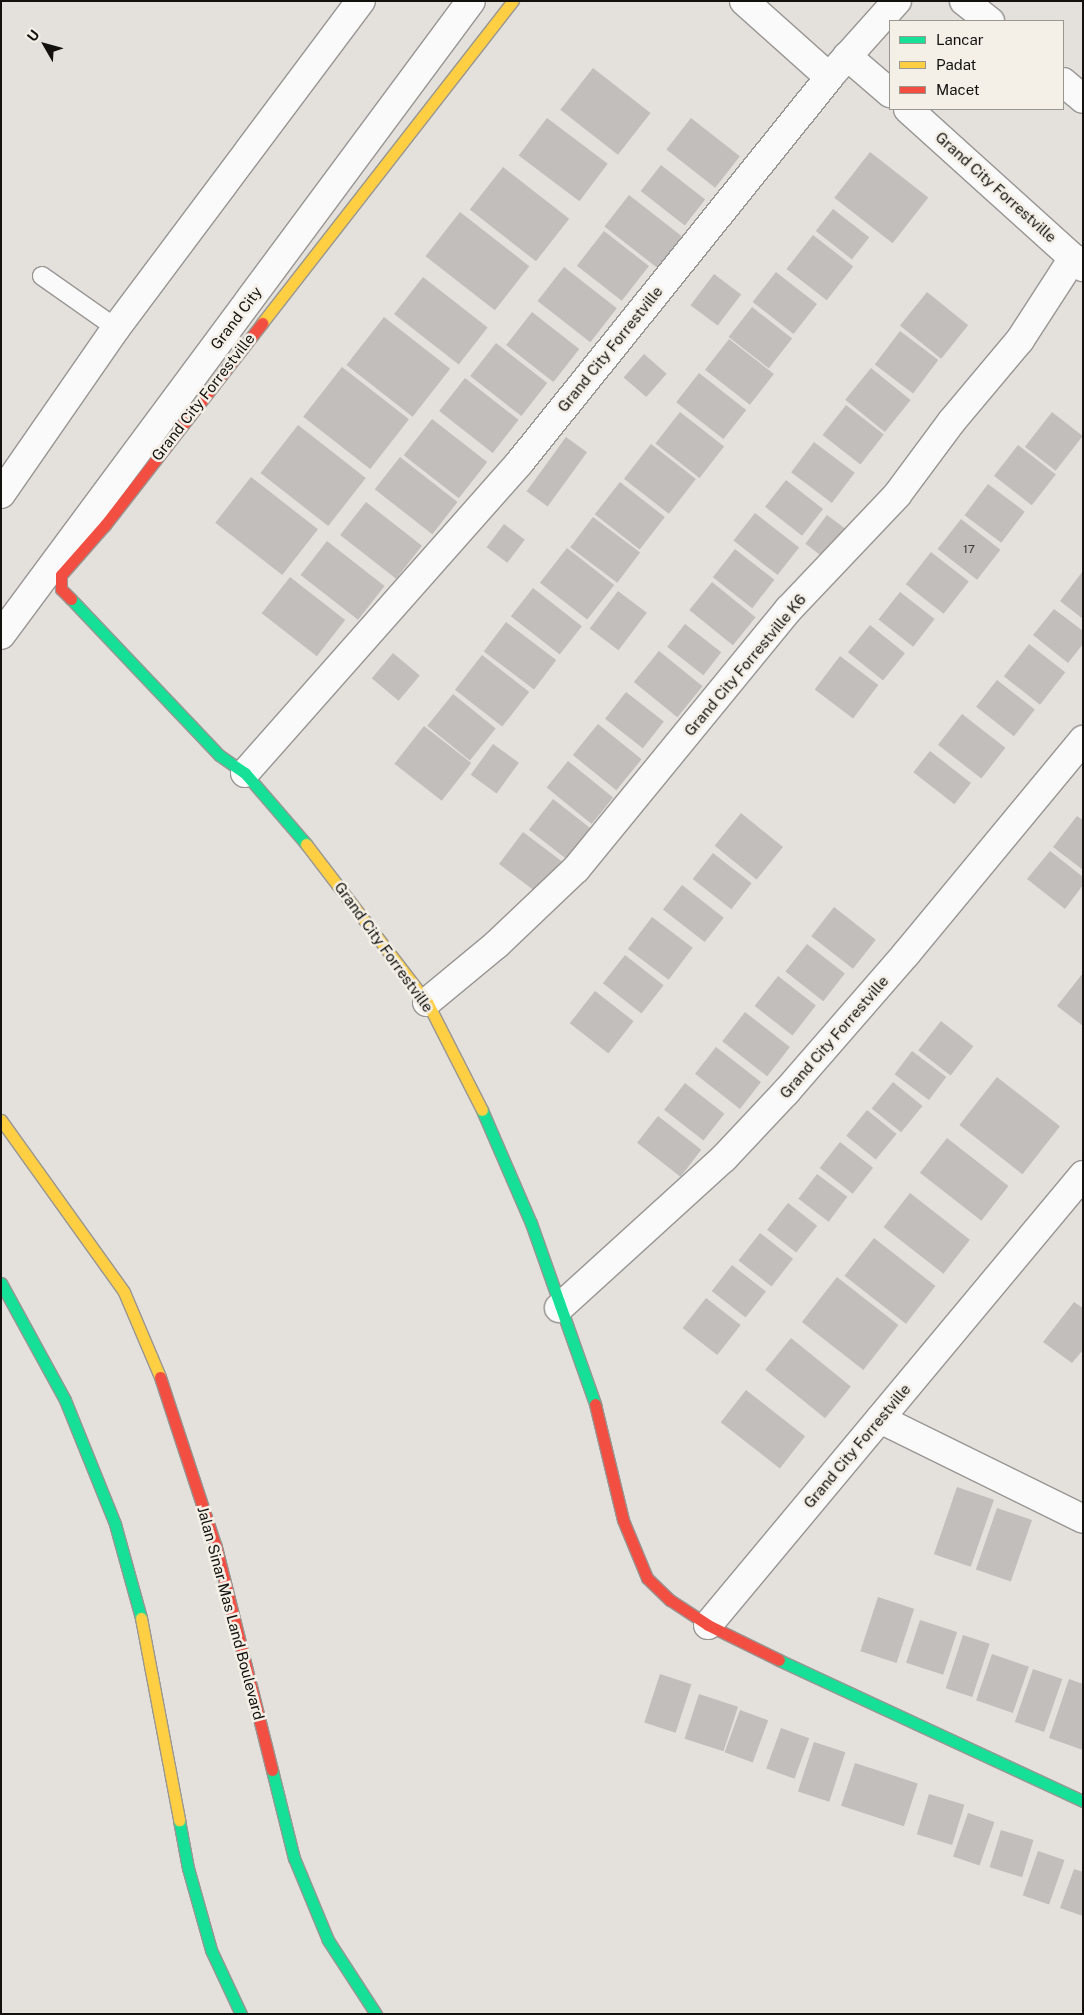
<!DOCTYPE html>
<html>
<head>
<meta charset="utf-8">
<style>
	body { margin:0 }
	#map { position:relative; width:1084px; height:2015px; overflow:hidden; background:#e4e1dd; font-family:"Public Sans",sans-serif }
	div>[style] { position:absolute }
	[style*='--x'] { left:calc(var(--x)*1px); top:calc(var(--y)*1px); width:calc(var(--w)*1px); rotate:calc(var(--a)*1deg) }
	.building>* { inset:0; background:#c1bebb; transform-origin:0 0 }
	.roads { filter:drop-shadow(1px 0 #989693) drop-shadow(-1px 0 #989693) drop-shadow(0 1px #989693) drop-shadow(0 -1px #989693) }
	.lane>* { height:18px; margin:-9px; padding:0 9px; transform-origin:9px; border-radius:9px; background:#fbfafa }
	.street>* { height:28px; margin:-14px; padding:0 14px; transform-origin:14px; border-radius:14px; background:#fbfafa }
	.fast>* { height:11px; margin:-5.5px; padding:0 5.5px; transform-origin:5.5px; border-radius:5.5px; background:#16e098 }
	.slow>* { height:11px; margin:-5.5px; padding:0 5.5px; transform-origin:5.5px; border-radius:5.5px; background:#ffcf43 }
	.jam>* { height:11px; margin:-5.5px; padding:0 5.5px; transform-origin:5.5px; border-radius:5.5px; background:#f24e42 }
	span { translate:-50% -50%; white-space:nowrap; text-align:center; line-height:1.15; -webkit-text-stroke:5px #f4efe7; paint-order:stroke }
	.number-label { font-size:12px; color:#3e3c39 }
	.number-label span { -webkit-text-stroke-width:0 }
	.street-label { font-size:15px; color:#12110e }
	.frame { position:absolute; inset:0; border:2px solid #12110e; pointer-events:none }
	.legend { position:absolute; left:889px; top:20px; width:175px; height:90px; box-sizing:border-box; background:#f4efe7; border:1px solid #9a9690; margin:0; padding:6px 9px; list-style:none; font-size:15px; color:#12110e }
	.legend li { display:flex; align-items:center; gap:10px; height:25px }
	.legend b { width:25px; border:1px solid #9a9690 }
	.north { position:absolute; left:20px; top:20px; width:50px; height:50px; -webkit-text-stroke:4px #f4efe7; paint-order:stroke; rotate:308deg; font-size:14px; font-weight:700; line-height:20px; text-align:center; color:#12110e }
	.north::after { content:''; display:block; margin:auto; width:18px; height:22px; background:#12110e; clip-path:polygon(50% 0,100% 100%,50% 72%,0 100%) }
</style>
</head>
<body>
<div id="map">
	<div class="building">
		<i style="left:593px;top:68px;width:73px;height:53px;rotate:38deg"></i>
		<i style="left:547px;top:118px;width:76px;height:47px;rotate:37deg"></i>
		<i style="left:691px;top:118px;width:62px;height:40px;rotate:38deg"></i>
		<i style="left:870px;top:152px;width:74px;height:58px;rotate:38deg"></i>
		<i style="left:661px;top:165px;width:56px;height:33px;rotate:38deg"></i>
		<i style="left:503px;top:167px;width:84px;height:54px;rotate:38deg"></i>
		<i style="left:629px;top:195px;width:67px;height:40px;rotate:38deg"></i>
		<i style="left:833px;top:209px;width:46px;height:28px;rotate:38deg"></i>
		<i style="left:460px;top:212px;width:88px;height:56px;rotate:38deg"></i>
		<i style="left:604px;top:231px;width:57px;height:44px;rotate:38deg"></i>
		<i style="left:813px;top:235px;width:51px;height:43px;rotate:38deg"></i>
		<i style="left:564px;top:267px;width:67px;height:43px;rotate:38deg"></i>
		<i style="left:776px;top:272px;width:52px;height:38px;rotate:38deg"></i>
		<i style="left:714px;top:274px;width:34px;height:39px;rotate:37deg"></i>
		<i style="left:423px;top:277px;width:82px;height:47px;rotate:38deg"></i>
		<i style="left:927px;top:292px;width:53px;height:43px;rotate:39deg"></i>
		<i style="left:752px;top:307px;width:51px;height:38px;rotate:38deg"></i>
		<i style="left:532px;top:312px;width:60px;height:42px;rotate:38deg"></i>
		<i style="left:384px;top:317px;width:84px;height:61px;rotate:38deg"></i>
		<i style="left:900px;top:331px;width:48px;height:42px;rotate:37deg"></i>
		<i style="left:729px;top:339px;width:57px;height:39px;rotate:38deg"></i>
		<i style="left:496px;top:343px;width:65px;height:42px;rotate:38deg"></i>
		<i style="left:644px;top:354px;width:30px;height:31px;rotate:41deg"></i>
		<i style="left:342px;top:367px;width:85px;height:63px;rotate:38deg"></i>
		<i style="left:871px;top:368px;width:51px;height:41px;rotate:39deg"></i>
		<i style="left:699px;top:373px;width:60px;height:37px;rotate:38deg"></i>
		<i style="left:465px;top:378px;width:68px;height:42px;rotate:38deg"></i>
		<i style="left:846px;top:405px;width:48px;height:38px;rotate:38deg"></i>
		<i style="left:680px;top:412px;width:56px;height:40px;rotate:38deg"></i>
		<i style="left:1052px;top:412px;width:39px;height:44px;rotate:38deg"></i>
		<i style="left:432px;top:419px;width:70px;height:46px;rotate:38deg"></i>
		<i style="left:298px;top:425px;width:86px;height:61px;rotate:38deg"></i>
		<i style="left:566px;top:437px;width:26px;height:67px;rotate:36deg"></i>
		<i style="left:814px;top:442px;width:51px;height:38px;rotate:37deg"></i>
		<i style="left:651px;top:444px;width:57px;height:44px;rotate:38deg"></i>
		<i style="left:1018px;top:445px;width:48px;height:39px;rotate:38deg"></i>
		<i style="left:400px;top:457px;width:73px;height:41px;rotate:38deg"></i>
		<i style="left:251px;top:477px;width:85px;height:58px;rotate:38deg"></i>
		<i style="left:786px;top:480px;width:47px;height:34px;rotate:38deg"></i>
		<i style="left:620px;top:482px;width:57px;height:41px;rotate:38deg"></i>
		<i style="left:988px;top:484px;width:46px;height:39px;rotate:37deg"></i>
		<i style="left:366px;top:502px;width:71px;height:42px;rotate:38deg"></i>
		<i style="left:755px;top:513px;width:56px;height:35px;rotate:38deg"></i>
		<i style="left:827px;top:515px;width:25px;height:36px;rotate:37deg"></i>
		<i style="left:593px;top:517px;width:59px;height:38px;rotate:37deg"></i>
		<i style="left:961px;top:519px;width:50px;height:38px;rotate:38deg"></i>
		<i style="left:504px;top:524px;width:26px;height:29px;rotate:37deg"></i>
		<i style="left:327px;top:541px;width:73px;height:43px;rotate:38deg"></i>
		<i style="left:567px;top:548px;width:60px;height:44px;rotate:38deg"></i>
		<i style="left:735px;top:549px;width:50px;height:36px;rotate:38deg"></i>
		<i style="left:931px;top:552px;width:48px;height:41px;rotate:38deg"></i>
		<i style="clip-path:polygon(1083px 571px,1083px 619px,1060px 601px)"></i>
		<i style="left:290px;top:577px;width:70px;height:46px;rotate:38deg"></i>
		<i style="left:712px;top:582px;width:56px;height:36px;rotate:39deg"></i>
		<i style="left:533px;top:588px;width:62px;height:36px;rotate:38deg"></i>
		<i style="left:618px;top:591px;width:36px;height:47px;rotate:37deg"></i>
		<i style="left:900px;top:592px;width:44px;height:35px;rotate:38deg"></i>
		<i style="clip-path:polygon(1054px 609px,1083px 631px,1083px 644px,1068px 663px,1033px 635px)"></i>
		<i style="left:506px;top:622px;width:63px;height:37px;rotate:37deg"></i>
		<i style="left:685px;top:624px;width:46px;height:29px;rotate:38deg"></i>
		<i style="left:870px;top:625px;width:45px;height:35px;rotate:39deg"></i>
		<i style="left:1029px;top:644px;width:46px;height:41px;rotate:38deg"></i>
		<i style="left:659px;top:651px;width:56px;height:40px;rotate:39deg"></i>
		<i style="left:393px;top:653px;width:35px;height:33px;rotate:40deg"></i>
		<i style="left:482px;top:655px;width:60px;height:44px;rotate:38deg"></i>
		<i style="left:840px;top:656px;width:48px;height:42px;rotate:37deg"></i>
		<i style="left:997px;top:680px;width:48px;height:34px;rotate:38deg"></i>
		<i style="left:626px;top:692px;width:48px;height:34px;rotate:38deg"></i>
		<i style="left:453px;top:694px;width:55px;height:41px;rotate:39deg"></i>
		<i style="left:962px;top:714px;width:55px;height:39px;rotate:38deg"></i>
		<i style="left:598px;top:724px;width:56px;height:40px;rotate:39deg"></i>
		<i style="left:424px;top:726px;width:60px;height:48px;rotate:38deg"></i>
		<i style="left:493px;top:744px;width:32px;height:38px;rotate:36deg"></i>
		<i style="left:930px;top:751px;width:52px;height:27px;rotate:38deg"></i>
		<i style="left:568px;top:761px;width:58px;height:34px;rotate:39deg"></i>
		<i style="left:553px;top:799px;width:48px;height:39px;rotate:38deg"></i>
		<i style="left:741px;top:813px;width:54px;height:42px;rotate:39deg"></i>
		<i style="clip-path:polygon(1077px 816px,1083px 820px,1083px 870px,1053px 847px)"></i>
		<i style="left:523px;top:832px;width:51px;height:40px;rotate:37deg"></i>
		<i style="clip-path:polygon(1050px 851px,1083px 877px,1083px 885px,1065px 909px,1027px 879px)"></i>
		<i style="left:713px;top:853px;width:49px;height:33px;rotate:38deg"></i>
		<i style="left:682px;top:885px;width:53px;height:31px;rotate:38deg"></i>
		<i style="left:834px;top:907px;width:53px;height:37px;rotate:38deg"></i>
		<i style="left:652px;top:917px;width:51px;height:40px;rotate:37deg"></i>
		<i style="left:807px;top:944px;width:48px;height:35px;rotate:38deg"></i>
		<i style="left:625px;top:955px;width:49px;height:36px;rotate:38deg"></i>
		<i style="clip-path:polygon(1083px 973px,1083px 1026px,1057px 1006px)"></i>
		<i style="left:778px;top:976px;width:48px;height:38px;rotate:38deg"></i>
		<i style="left:595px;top:991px;width:49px;height:41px;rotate:38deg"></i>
		<i style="left:745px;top:1012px;width:57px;height:37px;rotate:38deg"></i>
		<i style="left:941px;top:1021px;width:41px;height:37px;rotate:38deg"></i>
		<i style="left:716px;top:1047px;width:57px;height:34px;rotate:38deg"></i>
		<i style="left:912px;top:1051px;width:43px;height:29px;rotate:37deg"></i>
		<i style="left:997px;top:1077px;width:80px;height:61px;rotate:38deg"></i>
		<i style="left:893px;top:1082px;width:38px;height:34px;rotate:39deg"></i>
		<i style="left:685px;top:1083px;width:50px;height:34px;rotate:38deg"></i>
		<i style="left:867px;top:1110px;width:38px;height:33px;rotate:39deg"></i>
		<i style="left:658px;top:1116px;width:55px;height:34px;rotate:38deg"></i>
		<i style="left:947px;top:1138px;width:78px;height:44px;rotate:38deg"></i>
		<i style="left:840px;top:1142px;width:42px;height:33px;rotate:38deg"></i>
		<i style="left:817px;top:1174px;width:38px;height:31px;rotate:37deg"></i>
		<i style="left:910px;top:1193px;width:76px;height:43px;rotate:38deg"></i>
		<i style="left:788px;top:1203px;width:37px;height:34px;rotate:38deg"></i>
		<i style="left:760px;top:1233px;width:42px;height:35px;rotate:38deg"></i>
		<i style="left:874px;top:1238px;width:78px;height:48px;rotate:38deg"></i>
		<i style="left:732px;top:1265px;width:43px;height:33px;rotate:38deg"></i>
		<i style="left:837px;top:1277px;width:78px;height:57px;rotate:38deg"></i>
		<i style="left:706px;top:1298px;width:44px;height:38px;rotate:38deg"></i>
		<i style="clip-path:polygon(1074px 1302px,1083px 1308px,1083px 1350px,1072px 1363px,1043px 1342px)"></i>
		<i style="left:791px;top:1338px;width:77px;height:41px;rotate:39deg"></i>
		<i style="left:746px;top:1390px;width:75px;height:41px;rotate:38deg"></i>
		<i style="left:957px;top:1487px;width:39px;height:71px;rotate:19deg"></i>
		<i style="left:997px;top:1508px;width:37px;height:65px;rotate:19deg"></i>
		<i style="left:878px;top:1597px;width:38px;height:57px;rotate:18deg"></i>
		<i style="left:920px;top:1620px;width:39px;height:45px;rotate:18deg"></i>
		<i style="left:963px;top:1635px;width:28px;height:56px;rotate:18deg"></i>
		<i style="left:992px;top:1654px;width:39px;height:49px;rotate:19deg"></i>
		<i style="left:1033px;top:1669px;width:31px;height:56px;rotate:19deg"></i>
		<i style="left:660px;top:1674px;width:33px;height:51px;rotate:18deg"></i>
		<i style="clip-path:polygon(1069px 1679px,1083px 1684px,1083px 1750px,1049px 1738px)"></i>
		<i style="left:699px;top:1694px;width:41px;height:47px;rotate:18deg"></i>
		<i style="left:740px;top:1710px;width:30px;height:45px;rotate:20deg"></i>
		<i style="left:781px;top:1728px;width:30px;height:43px;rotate:20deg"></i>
		<i style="left:814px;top:1742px;width:33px;height:52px;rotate:18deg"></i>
		<i style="left:855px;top:1763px;width:66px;height:45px;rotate:18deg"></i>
		<i style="left:929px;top:1794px;width:37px;height:42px;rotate:17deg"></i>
		<i style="left:968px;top:1813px;width:28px;height:46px;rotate:19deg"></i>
		<i style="left:1001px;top:1830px;width:34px;height:39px;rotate:17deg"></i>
		<i style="left:1038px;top:1851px;width:28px;height:47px;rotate:19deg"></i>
		<i style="clip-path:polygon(1074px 1869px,1083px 1872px,1083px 1916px,1060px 1908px)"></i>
	</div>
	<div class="roads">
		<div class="lane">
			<i style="--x:42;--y:276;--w:90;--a:35.1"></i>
		</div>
		<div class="street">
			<i style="--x:744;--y:1;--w:114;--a:41.8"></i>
			<i style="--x:964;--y:1;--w:33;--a:38"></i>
			<i style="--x:847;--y:56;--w:57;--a:40.7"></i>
			<i style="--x:1063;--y:82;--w:26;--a:40"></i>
			<i style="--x:908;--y:109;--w:236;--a:42.1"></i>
			<i style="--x:1;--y:494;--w:202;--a:-55.3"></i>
			<i style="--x:116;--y:328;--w:409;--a:-53.2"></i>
			<i style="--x:1;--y:635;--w:789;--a:-53.45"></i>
			<i style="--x:245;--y:773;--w:415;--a:-48.5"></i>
			<i style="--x:520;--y:462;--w:494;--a:-51.2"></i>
			<i style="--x:829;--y:77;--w:102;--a:-48.2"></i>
			<i style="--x:427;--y:1002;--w:91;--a:-39.6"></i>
			<i style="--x:497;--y:944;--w:109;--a:-43.5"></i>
			<i style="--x:576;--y:869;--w:336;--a:-50.7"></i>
			<i style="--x:789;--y:609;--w:157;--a:-46.5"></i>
			<i style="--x:897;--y:495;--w:92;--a:-53.4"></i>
			<i style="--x:952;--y:421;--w:106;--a:-50"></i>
			<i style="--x:1020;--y:340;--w:98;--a:-57.1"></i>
			<i style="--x:559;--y:1308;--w:223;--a:-42.3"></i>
			<i style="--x:724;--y:1158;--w:91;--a:-46.8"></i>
			<i style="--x:786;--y:1092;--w:183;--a:-49"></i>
			<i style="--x:906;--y:954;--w:278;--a:-50.4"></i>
			<i style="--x:880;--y:1419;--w:226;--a:26.2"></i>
			<i style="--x:708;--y:1625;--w:586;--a:-50.19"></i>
		</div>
		<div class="fast">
			<i style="--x:71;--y:599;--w:215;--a:46.5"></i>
			<i style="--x:219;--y:755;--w:32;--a:35"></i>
			<i style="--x:245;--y:773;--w:94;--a:49.3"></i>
			<i style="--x:482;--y:1110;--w:123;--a:66.6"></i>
			<i style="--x:531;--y:1223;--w:192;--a:70.5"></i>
			<i style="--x:1;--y:1283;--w:133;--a:61.3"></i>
			<i style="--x:65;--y:1400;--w:134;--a:68"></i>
			<i style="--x:115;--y:1524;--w:98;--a:74.5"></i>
			<i style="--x:779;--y:1660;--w:335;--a:24.9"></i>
			<i style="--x:272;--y:1770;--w:91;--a:76"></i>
			<i style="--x:294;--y:1858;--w:89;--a:67.5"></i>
			<i style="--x:328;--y:1940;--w:88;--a:57"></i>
			<i style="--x:179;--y:1820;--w:49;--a:79.4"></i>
			<i style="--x:188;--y:1868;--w:85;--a:74.3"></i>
			<i style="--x:211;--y:1950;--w:71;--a:64.9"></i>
		</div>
		<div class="slow">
			<i style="--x:262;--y:323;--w:408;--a:-52.1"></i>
			<i style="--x:306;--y:844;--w:199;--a:52.6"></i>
			<i style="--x:427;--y:1002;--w:121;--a:63"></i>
			<i style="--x:1;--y:1120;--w:211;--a:54.4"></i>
			<i style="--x:124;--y:1292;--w:92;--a:67"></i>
			<i style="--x:141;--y:1618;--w:206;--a:79.3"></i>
		</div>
		<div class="jam">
			<i style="--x:71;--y:599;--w:14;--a:-135"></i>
			<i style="--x:61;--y:589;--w:14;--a:-90"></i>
			<i style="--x:61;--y:575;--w:67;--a:-48.7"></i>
			<i style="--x:105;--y:525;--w:256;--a:-52.1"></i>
			<i style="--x:160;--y:1377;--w:179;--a:71.8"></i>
			<i style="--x:216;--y:1547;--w:230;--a:75.9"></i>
			<i style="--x:595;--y:1404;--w:119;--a:76.4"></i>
			<i style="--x:623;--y:1520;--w:63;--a:67.5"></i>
			<i style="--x:647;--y:1578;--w:32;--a:44"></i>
			<i style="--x:670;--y:1600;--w:45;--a:33.3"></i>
			<i style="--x:708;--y:1625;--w:79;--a:26.2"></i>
		</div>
	</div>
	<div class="number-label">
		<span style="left:969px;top:550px">17</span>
	</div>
	<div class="street-label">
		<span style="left:996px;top:187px;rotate:42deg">Grand City Forrestville</span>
		<span style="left:236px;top:318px;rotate:-53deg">Grand City</span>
		<span style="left:610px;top:349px;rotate:-51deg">Grand City Forrestville</span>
		<span style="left:203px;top:397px;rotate:-52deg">Grand City Forrestville</span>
		<span style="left:745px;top:665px;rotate:-50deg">Grand City Forrestville K6</span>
		<span style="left:384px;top:947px;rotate:54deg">Grand City Forrestville</span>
		<span style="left:834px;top:1037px;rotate:-49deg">Grand City Forrestville</span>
		<span style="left:857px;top:1446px;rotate:-50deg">Grand City Forrestville</span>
		<span style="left:231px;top:1613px;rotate:75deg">Jalan Sinar Mas Land Boulevard</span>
	</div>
	<div class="frame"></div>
	<ul class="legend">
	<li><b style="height:6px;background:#16e098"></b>Lancar</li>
	<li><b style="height:6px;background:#ffcf43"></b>Padat</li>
	<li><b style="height:6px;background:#f24e42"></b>Macet</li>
	</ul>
	<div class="north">U</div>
</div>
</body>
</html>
